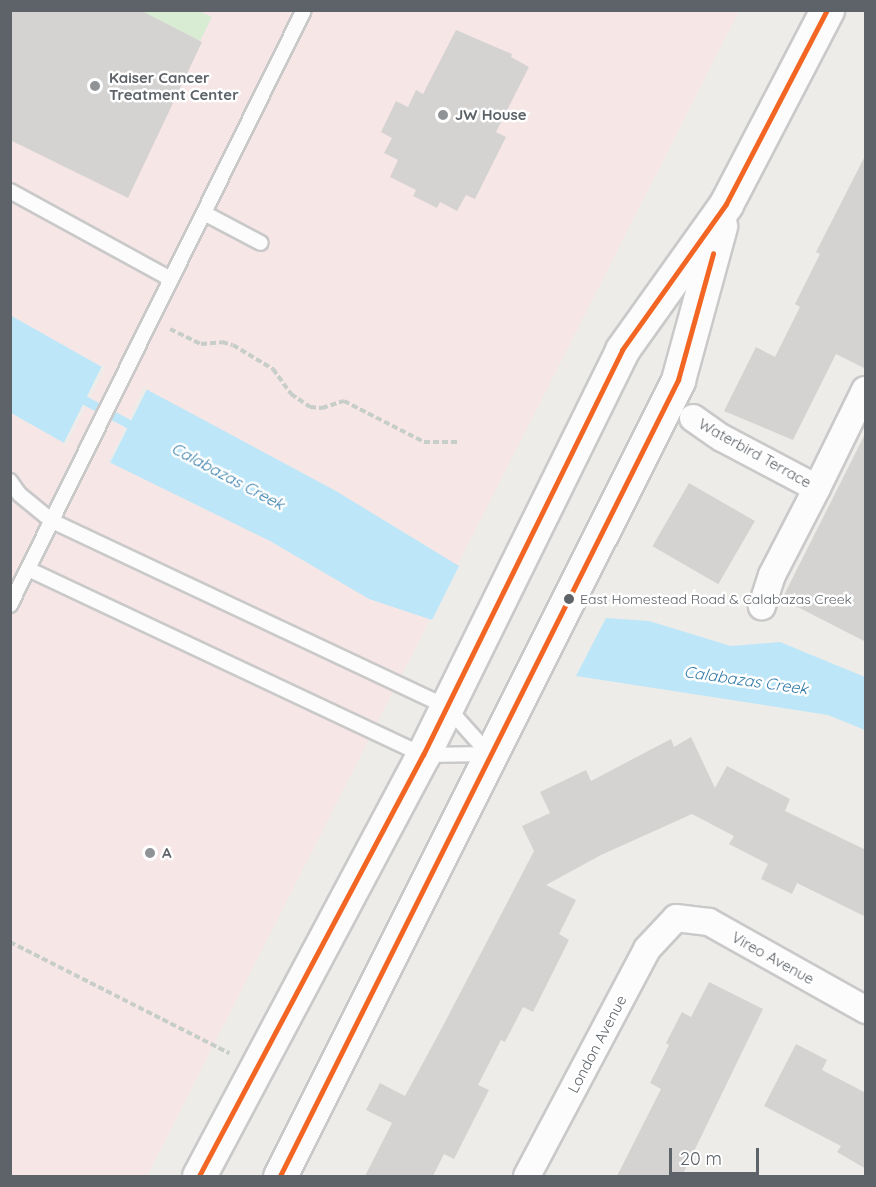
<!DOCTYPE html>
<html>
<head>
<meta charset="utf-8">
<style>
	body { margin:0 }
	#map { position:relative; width:876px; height:1187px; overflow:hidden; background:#eeece9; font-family:Quicksand,sans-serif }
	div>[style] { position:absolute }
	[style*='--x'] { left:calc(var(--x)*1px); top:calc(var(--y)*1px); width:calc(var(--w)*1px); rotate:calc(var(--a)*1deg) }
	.medical>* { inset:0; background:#f7e6e6 }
	.green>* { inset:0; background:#d8ebd3 }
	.water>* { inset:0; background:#bde7f8 }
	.pier>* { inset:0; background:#eeece9 }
	.stream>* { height:9px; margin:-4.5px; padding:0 4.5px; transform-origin:4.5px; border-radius:4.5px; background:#bde7f8 }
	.building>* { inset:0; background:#d5d3d2; transform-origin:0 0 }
	.path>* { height:4px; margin-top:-2px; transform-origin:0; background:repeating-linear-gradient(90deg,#c7ceca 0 6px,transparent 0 9px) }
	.roads { filter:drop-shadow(2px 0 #cac9ca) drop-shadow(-2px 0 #cac9ca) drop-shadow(0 2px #cac9ca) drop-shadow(0 -2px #cac9ca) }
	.service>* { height:14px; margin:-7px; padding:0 7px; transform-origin:7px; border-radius:7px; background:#fcfcfc }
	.minor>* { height:26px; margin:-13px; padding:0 13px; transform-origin:13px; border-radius:13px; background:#fcfcfc }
	.secondary>* { height:33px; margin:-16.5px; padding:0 16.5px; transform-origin:16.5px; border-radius:16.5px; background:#fcfcfc }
	.bus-1>* { height:4.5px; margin:-2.25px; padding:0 2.25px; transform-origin:2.25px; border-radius:2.25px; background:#f26522 }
	.dots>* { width:16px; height:16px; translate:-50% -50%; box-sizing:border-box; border:3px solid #fff; border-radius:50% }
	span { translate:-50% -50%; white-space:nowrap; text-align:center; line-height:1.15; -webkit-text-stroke:5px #fff; paint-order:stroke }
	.bus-label { font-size:14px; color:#5d6368 }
	.left { translate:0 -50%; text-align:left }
	.poi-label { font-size:15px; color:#5d6368; font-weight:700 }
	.street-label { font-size:15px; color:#5d6368 }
	.water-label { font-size:16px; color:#357da9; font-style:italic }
	.frame { position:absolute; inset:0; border:12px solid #5d6368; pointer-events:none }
	.scale { position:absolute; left:669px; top:1148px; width:90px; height:27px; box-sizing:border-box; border:3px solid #5d6368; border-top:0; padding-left:8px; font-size:18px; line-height:21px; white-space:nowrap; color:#5d6368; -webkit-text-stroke:4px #fff; paint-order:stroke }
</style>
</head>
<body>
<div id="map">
	<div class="medical">
		<i style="clip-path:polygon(10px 11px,739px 11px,147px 1176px,11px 1176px)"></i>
	</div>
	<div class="green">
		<i style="clip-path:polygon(140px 11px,199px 11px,212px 17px,200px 41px)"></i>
	</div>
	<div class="water">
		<i style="clip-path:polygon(10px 315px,102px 367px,64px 443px,11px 413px)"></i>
		<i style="clip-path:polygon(146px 389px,336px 491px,459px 566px,432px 620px,369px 599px,270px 541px,109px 462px)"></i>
		<i style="clip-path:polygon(606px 618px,649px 621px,731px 646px,780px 642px,865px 677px,865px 730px,828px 715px,576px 676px)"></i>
	</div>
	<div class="pier">
		<i style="clip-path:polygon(103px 364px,105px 368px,67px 444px,63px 445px)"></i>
		<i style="clip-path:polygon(148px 387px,109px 465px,108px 465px,143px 388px)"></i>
	</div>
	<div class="stream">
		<i style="--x:75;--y:395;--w:74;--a:28.3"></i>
	</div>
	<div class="building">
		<i style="clip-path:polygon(10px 10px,140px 10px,202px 42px,128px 198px,10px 140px)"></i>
		<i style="clip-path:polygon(456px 30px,512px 54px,511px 57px,529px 67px,496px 132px,506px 137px,475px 199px,466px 195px,457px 211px,440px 202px,437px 208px,413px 196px,416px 190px,390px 177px,398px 160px,384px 153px,392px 138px,381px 132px,396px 101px,408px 107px,416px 90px,423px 94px)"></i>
		<i style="clip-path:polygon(866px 154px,866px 369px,836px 354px,793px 440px,724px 411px,756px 347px,775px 357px,800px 307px,795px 304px,820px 254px,816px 252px)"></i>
		<i style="clip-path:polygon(866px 432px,866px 642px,782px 599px)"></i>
		<i style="left:689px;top:483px;width:76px;height:73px;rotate:30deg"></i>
		<i style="clip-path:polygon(691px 737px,715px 788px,727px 766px,790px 799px,785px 811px,866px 850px,866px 917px,797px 883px,792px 894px,761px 879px,768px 864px,729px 844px,734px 836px,692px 814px,601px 855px,546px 885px,576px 900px,559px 934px,569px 940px,533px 1012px,523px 1007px,505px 1042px,501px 1040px,478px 1085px,489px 1090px,454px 1159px,444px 1154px,433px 1176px,365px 1176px,392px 1123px,366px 1110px,380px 1083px,405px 1096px,444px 1024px,534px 851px,522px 826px,550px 813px,540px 792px,586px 770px,591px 781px,671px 739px,674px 747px)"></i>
		<i style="clip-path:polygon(709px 982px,763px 1009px,682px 1176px,617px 1176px,661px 1089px,650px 1083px,669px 1045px,666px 1043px,682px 1012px,691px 1017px)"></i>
		<i style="clip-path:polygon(796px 1044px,827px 1060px,822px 1070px,866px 1093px,866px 1169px,837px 1152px,841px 1146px,764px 1106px)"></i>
	</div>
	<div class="path">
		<i style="--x:170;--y:329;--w:34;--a:26"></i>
		<i style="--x:201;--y:344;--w:21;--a:-5"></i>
		<i style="--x:222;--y:342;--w:11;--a:15"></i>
		<i style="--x:233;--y:345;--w:47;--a:31"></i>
		<i style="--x:273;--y:369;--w:31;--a:54"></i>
		<i style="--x:291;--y:394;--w:23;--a:34"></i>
		<i style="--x:310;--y:407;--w:12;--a:5"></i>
		<i style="--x:322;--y:408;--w:23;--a:-18"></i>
		<i style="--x:344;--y:401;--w:90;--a:27.1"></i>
		<i style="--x:424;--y:442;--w:36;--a:0"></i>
		<i style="--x:10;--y:942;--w:246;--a:26.9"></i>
	</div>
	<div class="roads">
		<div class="service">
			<i style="--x:10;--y:191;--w:183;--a:28.7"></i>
			<i style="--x:204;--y:213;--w:64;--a:27.8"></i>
			<i style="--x:10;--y:481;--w:16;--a:55"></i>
			<i style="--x:19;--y:494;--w:43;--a:39.3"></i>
			<i style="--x:52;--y:521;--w:437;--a:25.2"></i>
			<i style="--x:447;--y:707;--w:63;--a:48.2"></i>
			<i style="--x:28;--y:569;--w:437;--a:25.2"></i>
			<i style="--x:423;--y:755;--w:66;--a:-0.9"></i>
			<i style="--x:10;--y:605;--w:664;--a:-63.71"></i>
		</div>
		<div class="minor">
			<i style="--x:693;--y:418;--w:35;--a:35"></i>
			<i style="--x:722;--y:438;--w:107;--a:27.8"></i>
			<i style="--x:817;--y:488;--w:98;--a:117.3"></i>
			<i style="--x:772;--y:575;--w:33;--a:108"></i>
			<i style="--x:817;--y:488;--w:109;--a:-63.9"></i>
			<i style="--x:527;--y:1176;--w:257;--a:-62.1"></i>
			<i style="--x:647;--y:949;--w:42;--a:-46.9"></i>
			<i style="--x:676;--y:918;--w:33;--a:7"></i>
			<i style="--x:709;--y:922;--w:180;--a:29.3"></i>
		</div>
		<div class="secondary">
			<i style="--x:199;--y:1176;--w:477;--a:-62"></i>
			<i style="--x:423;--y:755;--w:451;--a:-63.8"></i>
			<i style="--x:622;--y:350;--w:179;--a:-54.5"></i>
			<i style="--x:726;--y:204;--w:219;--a:-62.5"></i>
			<i style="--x:280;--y:1176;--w:890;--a:-63.43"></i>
			<i style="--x:678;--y:380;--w:160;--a:-74.7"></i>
		</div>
	</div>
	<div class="bus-1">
		<i style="--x:199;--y:1176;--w:477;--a:-62"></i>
		<i style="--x:423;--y:755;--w:451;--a:-63.8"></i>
		<i style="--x:622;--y:350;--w:179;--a:-54.5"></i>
		<i style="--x:726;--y:204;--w:219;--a:-62.5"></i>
		<i style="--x:280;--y:1176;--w:890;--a:-63.43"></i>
		<i style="--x:678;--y:380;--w:131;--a:-74.5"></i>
	</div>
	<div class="dots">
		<i style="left:95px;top:86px;background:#909395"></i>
		<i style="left:443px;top:115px;background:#909395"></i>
		<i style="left:569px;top:599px;background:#5d6368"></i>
		<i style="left:150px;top:853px;background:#909395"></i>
	</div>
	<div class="bus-label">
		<span class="left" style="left:580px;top:599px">East Homestead Road &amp; Calabazas Creek</span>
	</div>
	<div class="poi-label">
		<span class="left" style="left:109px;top:86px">Kaiser Cancer<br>Treatment Center</span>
		<span class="left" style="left:455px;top:115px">JW House</span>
		<span class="left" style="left:162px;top:853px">A</span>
	</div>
	<div class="street-label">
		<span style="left:755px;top:453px;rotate:29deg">Waterbird Terrace</span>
		<span style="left:773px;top:958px;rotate:29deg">Vireo Avenue</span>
		<span style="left:597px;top:1044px;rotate:-62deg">London Avenue</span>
	</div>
	<div class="water-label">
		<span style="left:228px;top:476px;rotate:28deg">Calabazas Creek</span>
		<span style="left:746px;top:680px;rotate:8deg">Calabazas Creek</span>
	</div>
	<div class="frame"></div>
	<div class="scale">20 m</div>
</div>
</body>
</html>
